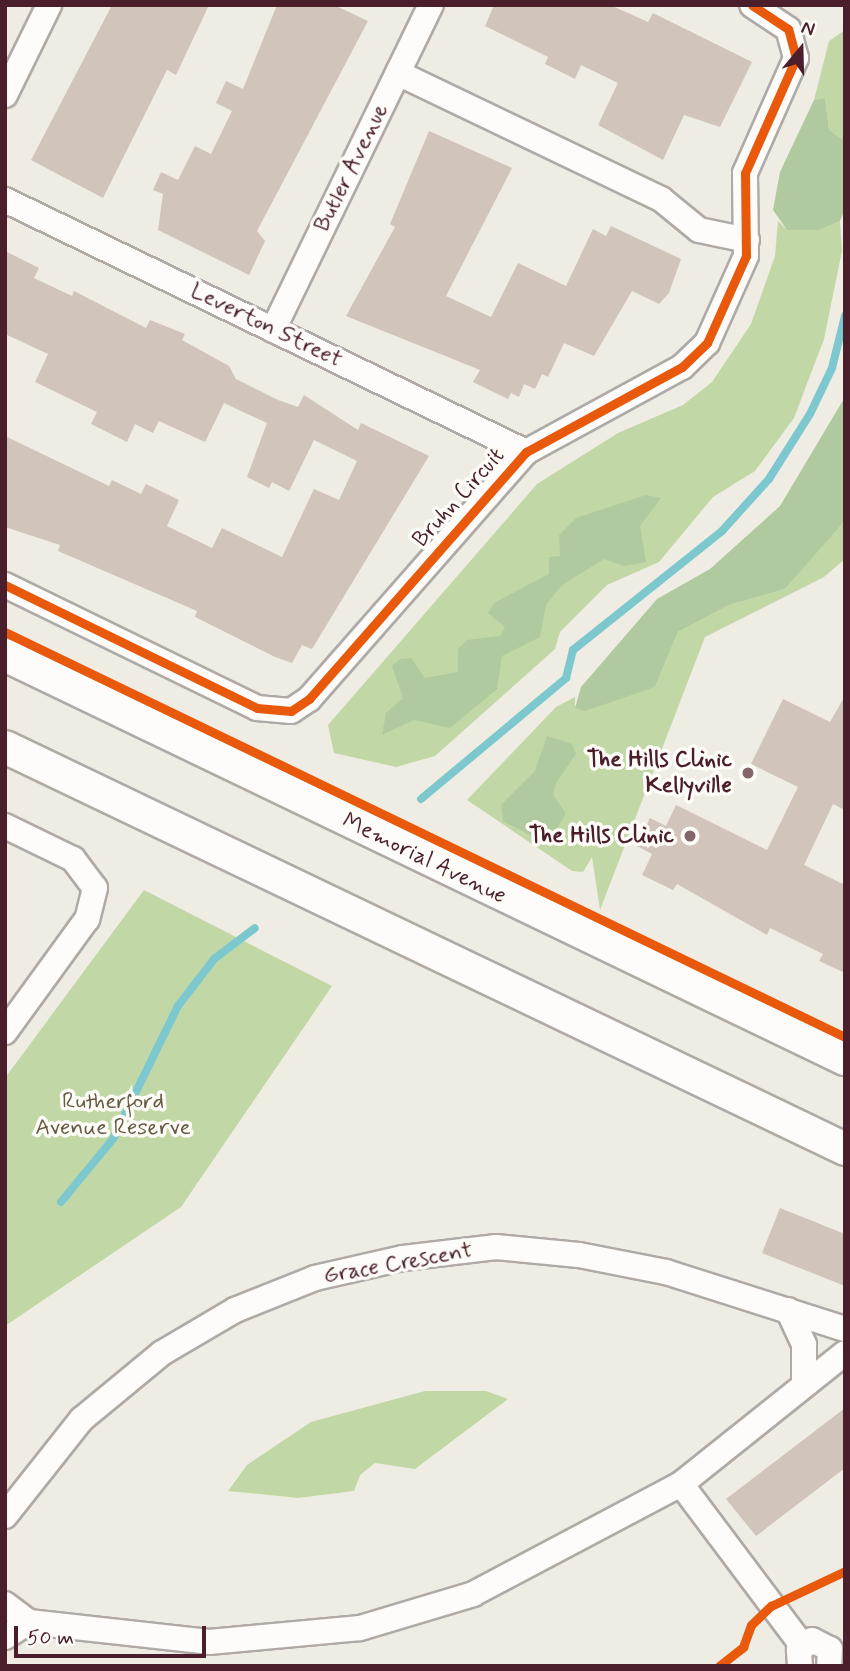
<!DOCTYPE html>
<html>
<head>
<meta charset="utf-8">
<style>
	body { margin:0 }
	#map { position:relative; width:850px; height:1671px; overflow:hidden; background:#efece3; font-family:Mynerve,sans-serif }
	div>[style] { position:absolute }
	[style*='--x'] { left:calc(var(--x)*1px); top:calc(var(--y)*1px); width:calc(var(--w)*1px); rotate:calc(var(--a)*1deg) }
	.green>* { inset:0; background:#c1d8a6 }
	.forest>* { inset:0; background:#b0c99e }
	.stream>* { height:8px; margin:-4px; padding:0 4px; transform-origin:4px; border-radius:4px; background:#7dc8cf }
	.building>* { inset:0; background:#d1c4bb }
	.roads { filter:drop-shadow(2px 0 #b0a9a5) drop-shadow(-2px 0 #b0a9a5) drop-shadow(0 2px #b0a9a5) drop-shadow(0 -2px #b0a9a5) }
	.minor>* { height:24px; margin:-12px; padding:0 12px; transform-origin:12px; border-radius:12px; background:#fdfcfb }
	.major>* { height:32px; margin:-16px; padding:0 16px; transform-origin:16px; border-radius:16px; background:#fdfcfb }
	.cycleway>* { height:9px; margin:-4.5px; padding:0 4.5px; transform-origin:4.5px; border-radius:4.5px; background:#e8590c }
	.dots>* { width:19px; height:19px; translate:-50% -50%; box-sizing:border-box; border:4px solid #fdfcf7; border-radius:50% }
	span { translate:-50% -50%; white-space:nowrap; text-align:center; line-height:1.15; -webkit-text-stroke:7px #fdfcf7; paint-order:stroke }
	.street-label { font-size:23px; color:#4a1f2b }
	.poi-label { font-size:23px; color:#4a1f2b; font-weight:700 }
	.right { translate:-100% -50%; text-align:right }
	.park-label { font-size:23px; color:#675a45 }
	.frame { position:absolute; inset:0; border:7px solid #4a1f2b; pointer-events:none }
	.north { position:absolute; left:766px; top:14px; width:70px; height:70px; -webkit-text-stroke:5px #fdfcf7; paint-order:stroke; rotate:19deg; font-size:19px; font-weight:700; line-height:28px; text-align:center; color:#4a1f2b }
	.north::after { content:''; display:block; margin:auto; width:24px; height:32px; background:#4a1f2b; clip-path:polygon(50% 0,100% 100%,50% 72%,0 100%) }
	.scale { position:absolute; left:14px; top:1626px; width:192px; height:32px; box-sizing:border-box; border:4px solid #4a1f2b; border-top:0; padding-left:9px; font-size:21px; line-height:24px; white-space:nowrap; color:#4a1f2b; -webkit-text-stroke:5px #fdfcf7; paint-order:stroke }
</style>
</head>
<body>
<div id="map">
	<div class="green">
		<i style="clip-path:polygon(845px 30px,845px 141px,829px 130px,825px 98px,814px 100px,829px 41px)"></i>
		<i style="clip-path:polygon(778px 221px,787px 230px,819px 230px,840px 221px,842px 251px,824px 339px,794px 418px,755px 471px,713px 497px,659px 562px,607px 585px,560px 632px,555px 649px,435px 756px,396px 767px,334px 753px,328px 725px,537px 484px,618px 433px,683px 405px,712px 382px,751px 324px,775px 256px)"></i>
		<i style="clip-path:polygon(845px 520px,845px 559px,824px 577px,705px 637px,600px 910px,592px 857px,583px 872px,572px 871px,467px 800px,556px 707px,575px 697px,575px 707px,655px 687px,678px 632px,729px 605px,785px 589px)"></i>
		<i style="clip-path:polygon(144px 890px,332px 986px,181px 1207px,5px 1326px,5px 1078px)"></i>
		<i style="clip-path:polygon(425px 1391px,486px 1391px,508px 1399px,415px 1469px,375px 1463px,360px 1475px,354px 1491px,298px 1498px,228px 1491px,247px 1465px,311px 1422px)"></i>
	</div>
	<div class="forest">
		<i style="clip-path:polygon(825px 98px,829px 130px,845px 141px,845px 209px,840px 221px,819px 230px,787px 230px,773px 210px,780px 172px,814px 100px)"></i>
		<i style="clip-path:polygon(845px 397px,845px 520px,835px 532px,785px 589px,729px 605px,678px 632px,655px 687px,585px 711px,575px 708px,581px 687px,657px 599px,710px 569px,780px 506px)"></i>
		<i style="clip-path:polygon(646px 495px,661px 498px,640px 526px,646px 562px,624px 566px,604px 559px,562px 585px,546px 605px,540px 637px,502px 656px,497px 689px,450px 728px,414px 720px,382px 735px,386px 713px,403px 698px,392px 666px,400px 659px,411px 658px,425px 678px,458px 672px,458px 649px,467px 640px,500px 636px,505px 627px,488px 613px,494px 603px,549px 574px,549px 557px,560px 556px,559px 535px,576px 518px)"></i>
		<i style="clip-path:polygon(547px 736px,572px 744px,576px 754px,556px 783px,553px 794px,566px 814px,547px 844px,503px 821px,501px 805px,535px 771px)"></i>
	</div>
	<div class="stream">
		<i style="--x:421;--y:799;--w:189;--a:-39.8"></i>
		<i style="--x:566;--y:678;--w:29;--a:-76"></i>
		<i style="--x:573;--y:650;--w:191;--a:-38.6"></i>
		<i style="--x:722;--y:531;--w:70;--a:-47.9"></i>
		<i style="--x:769;--y:479;--w:77;--a:-57.8"></i>
		<i style="--x:810;--y:414;--w:51;--a:-64.4"></i>
		<i style="--x:832;--y:368;--w:54;--a:-76"></i>
		<i style="--x:61;--y:1202;--w:82;--a:-50.5"></i>
		<i style="--x:113;--y:1139;--w:148;--a:-64"></i>
		<i style="--x:178;--y:1006;--w:59;--a:-52.5"></i>
		<i style="--x:214;--y:959;--w:51;--a:-37.1"></i>
	</div>
	<div class="building">
		<i style="clip-path:polygon(112px 5px,209px 5px,176px 75px,167px 70px,103px 198px,31px 160px)"></i>
		<i style="clip-path:polygon(277px 5px,334px 5px,368px 21px,257px 231px,265px 241px,249px 275px,158px 230px,163px 194px,153px 190px,161px 172px,178px 180px,195px 146px,211px 154px,232px 111px,216px 103px,226px 81px,243px 89px)"></i>
		<i style="clip-path:polygon(494px 5px,610px 5px,648px 22px,653px 13px,752px 62px,720px 127px,684px 115px,663px 160px,598px 125px,618px 83px,581px 65px,575px 79px,545px 64px,548px 57px,485px 26px)"></i>
		<i style="clip-path:polygon(429px 131px,512px 168px,446px 296px,491px 317px,518px 263px,566px 286px,593px 229px,606px 236px,611px 226px,681px 259px,669px 293px,659px 304px,632px 291px,594px 356px,564px 343px,548px 377px,542px 374px,535px 389px,524px 384px,519px 397px,511px 393px,508px 399px,473px 382px,480px 370px,346px 316px,395px 227px,390px 224px)"></i>
		<i style="clip-path:polygon(5px 251px,39px 268px,34px 278px,72px 296px,74px 291px,146px 328px,150px 320px,185px 334px,182px 340px,229px 366px,236px 379px,278px 400px,298px 407px,304px 395px,358px 430px,361px 423px,429px 456px,312px 649px,302px 645px,292px 663px,275px 657px,195px 617px,197px 611px,58px 551px,60px 545px,5px 527px,5px 436px,109px 486px,112px 480px,141px 494px,146px 484px,179px 500px,167px 526px,212px 548px,222px 528px,282px 557px,314px 489px,339px 500px,357px 461px,314px 440px,289px 491px,272px 482px,269px 488px,247px 477px,267px 423px,224px 403px,205px 442px,159px 421px,153px 433px,135px 424px,127px 442px,91px 424px,97px 412px,35px 382px,48px 354px,5px 334px)"></i>
		<i style="clip-path:polygon(845px 696px,845px 810px,833px 804px,804px 865px,845px 885px,845px 973px,819px 961px,823px 954px,770px 928px,767px 935px,677px 884px,673px 890px,642px 875px,652px 854px,637px 846px,650px 818px,666px 826px,676px 805px,767px 850px,798px 787px,751px 764px,783px 699px,830px 722px)"></i>
		<i style="clip-path:polygon(780px 1208px,845px 1234px,845px 1286px,762px 1253px)"></i>
		<i style="clip-path:polygon(845px 1408px,845px 1468px,756px 1536px,726px 1499px)"></i>
	</div>
	<div class="roads">
		<div class="minor">
			<i style="--x:398;--y:73;--w:292;--a:25.6"></i>
			<i style="--x:661;--y:199;--w:49;--a:39.2"></i>
			<i style="--x:699;--y:230;--w:49;--a:11.8"></i>
			<i style="--x:5;--y:95;--w:100;--a:-63.9"></i>
			<i style="--x:5;--y:200;--w:579;--a:25.81"></i>
			<i style="--x:273;--y:330;--w:361;--a:-64.1"></i>
			<i style="--x:5;--y:585;--w:280;--a:26"></i>
			<i style="--x:257;--y:708;--w:34;--a:5"></i>
			<i style="--x:291;--y:711;--w:22;--a:-34"></i>
			<i style="--x:309;--y:699;--w:329;--a:-48.7"></i>
			<i style="--x:526;--y:452;--w:178;--a:-28.6"></i>
			<i style="--x:682;--y:367;--w:35;--a:-44"></i>
			<i style="--x:707;--y:343;--w:95;--a:-65.9"></i>
			<i style="--x:746;--y:256;--w:83;--a:-90.7"></i>
			<i style="--x:745;--y:173;--w:126;--a:-66.1"></i>
			<i style="--x:796;--y:58;--w:30;--a:-105"></i>
			<i style="--x:788;--y:29;--w:43;--a:-146.3"></i>
			<i style="--x:5;--y:826;--w:76;--a:25.9"></i>
			<i style="--x:73;--y:859;--w:36;--a:53"></i>
			<i style="--x:95;--y:888;--w:32;--a:104"></i>
			<i style="--x:87;--y:919;--w:140;--a:126"></i>
			<i style="--x:788;--y:1310;--w:38;--a:65"></i>
			<i style="--x:804;--y:1345;--w:38;--a:90"></i>
			<i style="--x:681;--y:1484;--w:210;--a:-38.6"></i>
			<i style="--x:5;--y:1516;--w:124;--a:-51.6"></i>
			<i style="--x:82;--y:1419;--w:104;--a:-39.5"></i>
			<i style="--x:162;--y:1353;--w:85;--a:-30.5"></i>
			<i style="--x:235;--y:1310;--w:86;--a:-21.8"></i>
			<i style="--x:315;--y:1278;--w:90;--a:-12.8"></i>
			<i style="--x:403;--y:1258;--w:94;--a:-6.7"></i>
			<i style="--x:496;--y:1247;--w:83;--a:5.5"></i>
			<i style="--x:579;--y:1255;--w:89;--a:11.1"></i>
			<i style="--x:666;--y:1272;--w:188;--a:17.7"></i>
			<i style="--x:5;--y:1604;--w:30;--a:37"></i>
			<i style="--x:29;--y:1622;--w:181;--a:6.3"></i>
			<i style="--x:209;--y:1642;--w:152;--a:-5.3"></i>
			<i style="--x:360;--y:1628;--w:118;--a:-16.7"></i>
			<i style="--x:473;--y:1594;--w:235;--a:-27.9"></i>
			<i style="--x:681;--y:1484;--w:201;--a:53.1"></i>
			<i style="--x:5;--y:1637;--w:28;--a:-32"></i>
			<i style="--x:800;--y:1666;--w:16;--a:-94"></i>
			<i style="--x:799;--y:1650;--w:16;--a:-38"></i>
			<i style="--x:812;--y:1640;--w:20;--a:27"></i>
			<i style="--x:830;--y:1649;--w:17;--a:93"></i>
		</div>
		<div class="major">
			<i style="--x:5;--y:655;--w:932;--a:25.69"></i>
			<i style="--x:5;--y:747;--w:931;--a:25.57"></i>
		</div>
	</div>
	<div class="cycleway">
		<i style="--x:5;--y:585;--w:280;--a:26"></i>
		<i style="--x:257;--y:708;--w:34;--a:5"></i>
		<i style="--x:291;--y:711;--w:22;--a:-34"></i>
		<i style="--x:309;--y:699;--w:329;--a:-48.7"></i>
		<i style="--x:526;--y:452;--w:178;--a:-28.6"></i>
		<i style="--x:682;--y:367;--w:35;--a:-44"></i>
		<i style="--x:707;--y:343;--w:95;--a:-65.9"></i>
		<i style="--x:746;--y:256;--w:83;--a:-90.7"></i>
		<i style="--x:745;--y:173;--w:126;--a:-66.1"></i>
		<i style="--x:796;--y:58;--w:30;--a:-105"></i>
		<i style="--x:788;--y:29;--w:43;--a:-146.3"></i>
		<i style="--x:5;--y:632;--w:933;--a:25.74"></i>
		<i style="--x:719;--y:1666;--w:31;--a:-38"></i>
		<i style="--x:743;--y:1647;--w:23;--a:-70"></i>
		<i style="--x:751;--y:1625;--w:28;--a:-44"></i>
		<i style="--x:771;--y:1606;--w:82;--a:-25.3"></i>
	</div>
	<div class="dots">
		<i style="left:748px;top:773px;background:#84676b"></i>
		<i style="left:690px;top:836px;background:#84676b"></i>
	</div>
	<div class="street-label">
		<span style="left:352px;top:168px;rotate:-64deg">Butler Avenue</span>
		<span style="left:266px;top:326px;rotate:26deg">Leverton Street</span>
		<span style="left:459px;top:498px;rotate:-48deg">Bruhn Circuit</span>
		<span style="left:424px;top:859px;rotate:26deg">Memorial Avenue</span>
		<span style="left:398px;top:1264px;rotate:-10deg">Grace Crescent</span>
	</div>
	<div class="poi-label">
		<span class="right" style="left:732px;top:773px">The Hills Clinic<br>Kellyville</span>
		<span class="right" style="left:674px;top:836px">The Hills Clinic</span>
	</div>
	<div class="park-label">
		<span style="left:113px;top:1115px">Rutherford<br>Avenue Reserve</span>
	</div>
	<div class="frame"></div>
	<div class="north">N</div>
	<div class="scale">50 m</div>
</div>
</body>
</html>
